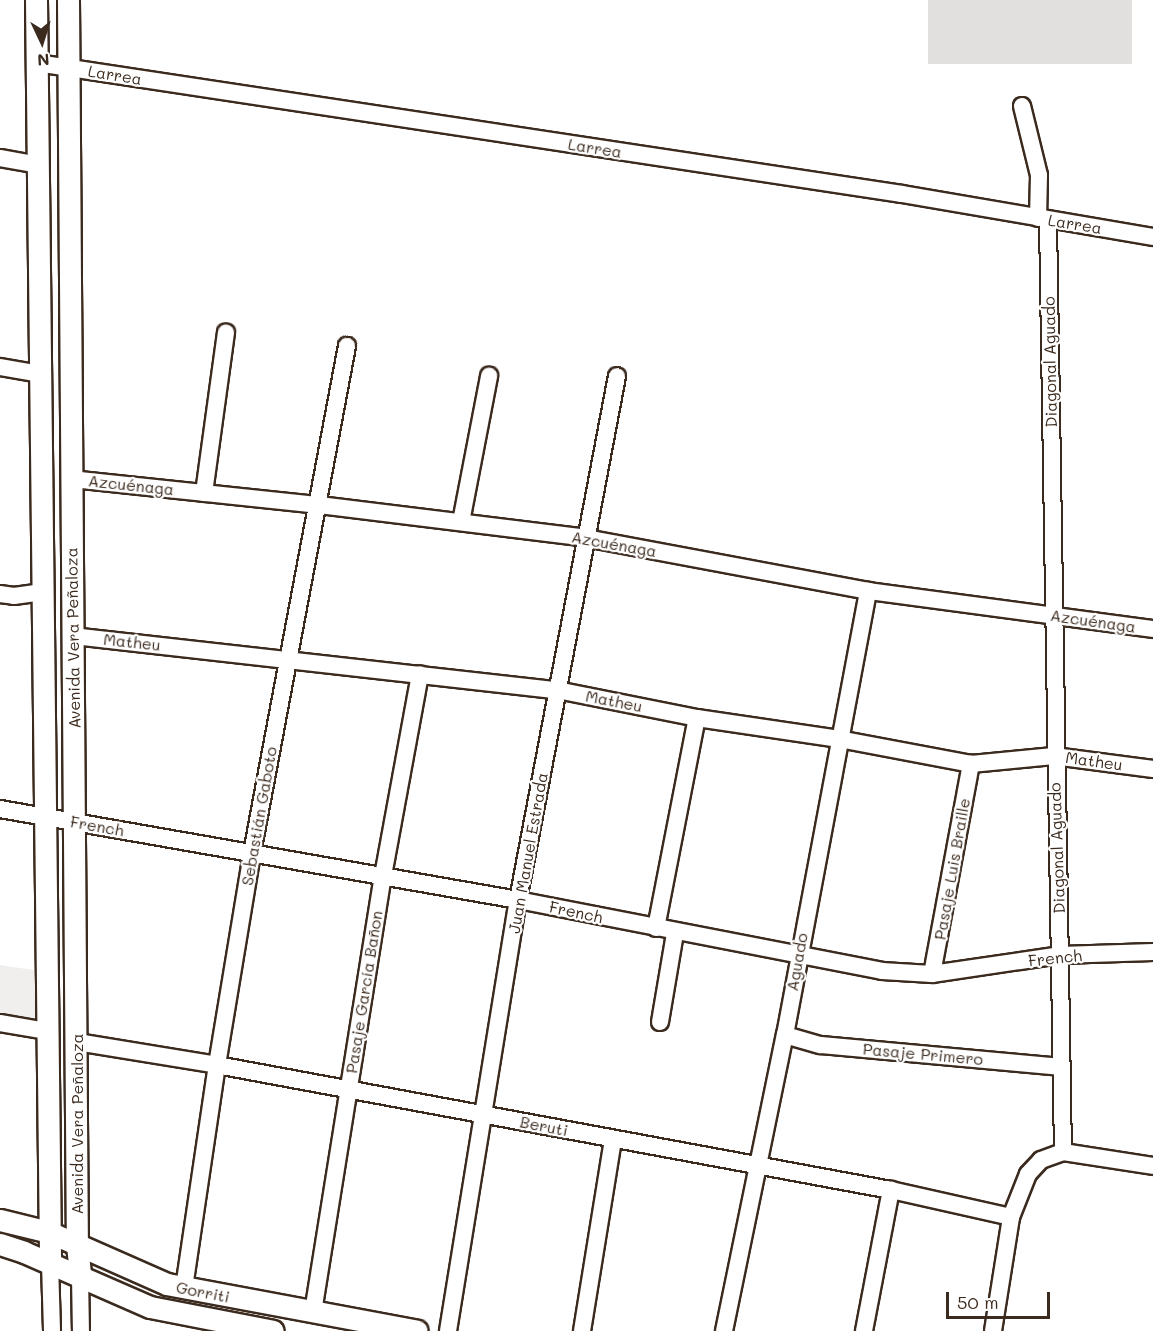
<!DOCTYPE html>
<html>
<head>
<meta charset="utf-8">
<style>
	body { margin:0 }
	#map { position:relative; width:1153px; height:1331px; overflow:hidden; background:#fff; font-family:Mali,sans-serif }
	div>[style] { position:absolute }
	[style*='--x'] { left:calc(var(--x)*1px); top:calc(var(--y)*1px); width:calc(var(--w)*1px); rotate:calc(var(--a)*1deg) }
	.built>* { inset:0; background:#f1efee }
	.green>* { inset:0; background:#e2e0de; transform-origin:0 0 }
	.roads { filter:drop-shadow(2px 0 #3b2a1e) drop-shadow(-2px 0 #3b2a1e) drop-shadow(0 2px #3b2a1e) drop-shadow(0 -2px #3b2a1e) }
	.minor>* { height:16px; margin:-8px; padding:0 8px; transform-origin:8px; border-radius:8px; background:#fff }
	.major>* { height:21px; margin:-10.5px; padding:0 10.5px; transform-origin:10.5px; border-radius:10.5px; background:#fff }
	span { translate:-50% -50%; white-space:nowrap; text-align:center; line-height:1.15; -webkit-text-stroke:4.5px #fff; paint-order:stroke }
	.street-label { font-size:16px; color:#3b2a1e }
	.north { position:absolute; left:12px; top:12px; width:60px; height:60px; -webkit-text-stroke:4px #fff; paint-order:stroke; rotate:176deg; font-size:16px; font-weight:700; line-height:24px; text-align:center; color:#3b2a1e }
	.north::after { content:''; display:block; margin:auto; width:21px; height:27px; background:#3b2a1e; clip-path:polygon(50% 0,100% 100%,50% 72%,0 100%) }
	.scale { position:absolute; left:946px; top:1292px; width:104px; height:27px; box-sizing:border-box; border:3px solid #3b2a1e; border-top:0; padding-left:8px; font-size:18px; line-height:21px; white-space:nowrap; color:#3b2a1e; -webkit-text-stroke:4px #fff; paint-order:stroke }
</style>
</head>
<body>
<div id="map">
	<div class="built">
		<i style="clip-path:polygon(0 965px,47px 972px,47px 1031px,0 1023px)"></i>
	</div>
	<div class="green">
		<i style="left:928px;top:0;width:204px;height:64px"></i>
	</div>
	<div class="roads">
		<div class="minor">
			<i style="--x:37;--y:63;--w:875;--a:8.61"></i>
			<i style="--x:902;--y:194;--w:255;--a:9.7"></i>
			<i style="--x:1022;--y:106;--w:71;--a:76.2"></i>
			<i style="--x:1039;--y:175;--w:43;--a:91.3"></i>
			<i style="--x:0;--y:158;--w:39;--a:10"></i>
			<i style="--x:1048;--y:220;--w:932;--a:89.08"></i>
			<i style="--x:0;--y:367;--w:41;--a:9.9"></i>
			<i style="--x:71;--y:479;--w:249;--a:6"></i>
			<i style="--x:319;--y:505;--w:269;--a:7"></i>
			<i style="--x:586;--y:538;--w:287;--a:10.6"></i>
			<i style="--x:868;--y:591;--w:288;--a:7.6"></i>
			<i style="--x:204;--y:493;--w:162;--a:-82.2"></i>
			<i style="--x:461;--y:522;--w:149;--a:-79.1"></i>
			<i style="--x:0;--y:594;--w:14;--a:8"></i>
			<i style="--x:14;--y:596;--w:29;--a:-8"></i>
			<i style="--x:73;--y:636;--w:487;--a:6.4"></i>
			<i style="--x:557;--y:690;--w:143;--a:11.3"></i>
			<i style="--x:697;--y:718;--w:144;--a:8.4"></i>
			<i style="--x:839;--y:739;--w:134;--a:10.7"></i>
			<i style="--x:971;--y:764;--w:83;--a:-5.5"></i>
			<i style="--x:1054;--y:756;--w:100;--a:7.5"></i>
			<i style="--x:0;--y:809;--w:526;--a:9.96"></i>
			<i style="--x:518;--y:900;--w:371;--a:11"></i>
			<i style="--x:882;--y:971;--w:50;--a:3.4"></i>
			<i style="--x:932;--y:974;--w:129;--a:-8.4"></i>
			<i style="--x:1060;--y:955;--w:93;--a:-1.8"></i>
			<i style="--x:656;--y:928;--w:214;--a:-79"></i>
			<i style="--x:932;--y:974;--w:214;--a:-79.5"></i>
			<i style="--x:660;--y:1022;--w:90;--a:-80.4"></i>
			<i style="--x:0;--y:1023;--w:48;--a:9.7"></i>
			<i style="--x:785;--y:1035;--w:37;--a:16"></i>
			<i style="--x:821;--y:1045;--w:242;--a:5.2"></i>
			<i style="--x:77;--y:1042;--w:142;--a:9.3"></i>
			<i style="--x:217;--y:1065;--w:685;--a:10.51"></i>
			<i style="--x:891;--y:1190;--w:123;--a:12.7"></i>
			<i style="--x:50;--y:1263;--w:68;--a:88.3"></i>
			<i style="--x:80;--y:1276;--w:55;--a:89"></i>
			<i style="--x:184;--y:1288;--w:225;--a:-81.6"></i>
			<i style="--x:217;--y:1065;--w:215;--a:-80.6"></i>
			<i style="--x:252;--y:853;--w:516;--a:-79.39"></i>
			<i style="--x:313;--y:1312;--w:442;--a:-80.9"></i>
			<i style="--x:383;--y:876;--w:205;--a:-79.6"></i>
			<i style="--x:448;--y:1331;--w:437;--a:-80.8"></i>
			<i style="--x:518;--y:900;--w:533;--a:-79.3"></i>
			<i style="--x:582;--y:1331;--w:194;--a:-80.8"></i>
			<i style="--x:724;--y:1331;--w:302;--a:-78.4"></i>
			<i style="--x:785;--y:1035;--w:452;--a:-79.4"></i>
			<i style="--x:864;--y:1331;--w:144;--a:-79.2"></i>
			<i style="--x:993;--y:1331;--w:115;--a:-81"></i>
			<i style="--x:1011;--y:1217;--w:46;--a:-68.4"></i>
			<i style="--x:1028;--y:1174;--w:19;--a:-47"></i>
			<i style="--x:1041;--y:1160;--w:23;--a:-20"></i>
			<i style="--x:1063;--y:1152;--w:91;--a:8.8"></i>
		</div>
		<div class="major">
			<i style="--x:36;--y:0;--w:1263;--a:89.36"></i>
			<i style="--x:68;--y:0;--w:1245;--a:89.59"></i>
			<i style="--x:77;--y:1245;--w:31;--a:84"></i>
			<i style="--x:0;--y:1220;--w:50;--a:13.8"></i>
			<i style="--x:49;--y:1232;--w:129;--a:23.8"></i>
			<i style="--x:167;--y:1284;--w:254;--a:10.6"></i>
			<i style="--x:0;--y:1244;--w:25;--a:18"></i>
			<i style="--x:24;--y:1252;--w:137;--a:23.6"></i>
			<i style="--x:150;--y:1307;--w:125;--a:11"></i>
		</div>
	</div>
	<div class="street-label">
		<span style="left:115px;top:75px;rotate:9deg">Larrea</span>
		<span style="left:595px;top:148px;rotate:9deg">Larrea</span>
		<span style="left:1075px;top:224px;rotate:9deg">Larrea</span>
		<span style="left:1050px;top:362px;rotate:-91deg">Diagonal Aguado</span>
		<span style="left:131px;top:485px;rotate:6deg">Azcuénaga</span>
		<span style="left:614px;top:544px;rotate:10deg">Azcuénaga</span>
		<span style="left:1093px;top:621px;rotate:8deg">Azcuénaga</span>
		<span style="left:73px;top:638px;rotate:-91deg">Avenida Vera Peñaloza</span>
		<span style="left:132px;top:642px;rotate:6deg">Matheu</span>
		<span style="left:614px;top:701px;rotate:11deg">Matheu</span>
		<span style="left:1094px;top:761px;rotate:8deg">Matheu</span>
		<span style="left:259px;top:816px;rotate:-80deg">Sebastián Gaboto</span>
		<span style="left:97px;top:826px;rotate:10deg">French</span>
		<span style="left:1057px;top:848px;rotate:-92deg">Diagonal Aguado</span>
		<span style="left:528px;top:853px;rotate:-80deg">Juan Manuel Estrada</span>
		<span style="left:952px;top:869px;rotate:-80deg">Pasaje Luis Braille</span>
		<span style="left:576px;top:912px;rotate:12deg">French</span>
		<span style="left:1055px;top:958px;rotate:-6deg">French</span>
		<span style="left:797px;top:962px;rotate:-80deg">Aguado</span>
		<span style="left:364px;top:992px;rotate:-81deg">Pasaje García Bañon</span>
		<span style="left:923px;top:1054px;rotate:5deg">Pasaje Primero</span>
		<span style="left:77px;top:1124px;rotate:-90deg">Avenida Vera Peñaloza</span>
		<span style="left:544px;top:1126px;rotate:11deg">Beruti</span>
		<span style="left:203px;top:1292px;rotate:11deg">Gorriti</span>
	</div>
	<div class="north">N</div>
	<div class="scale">50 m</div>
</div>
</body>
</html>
